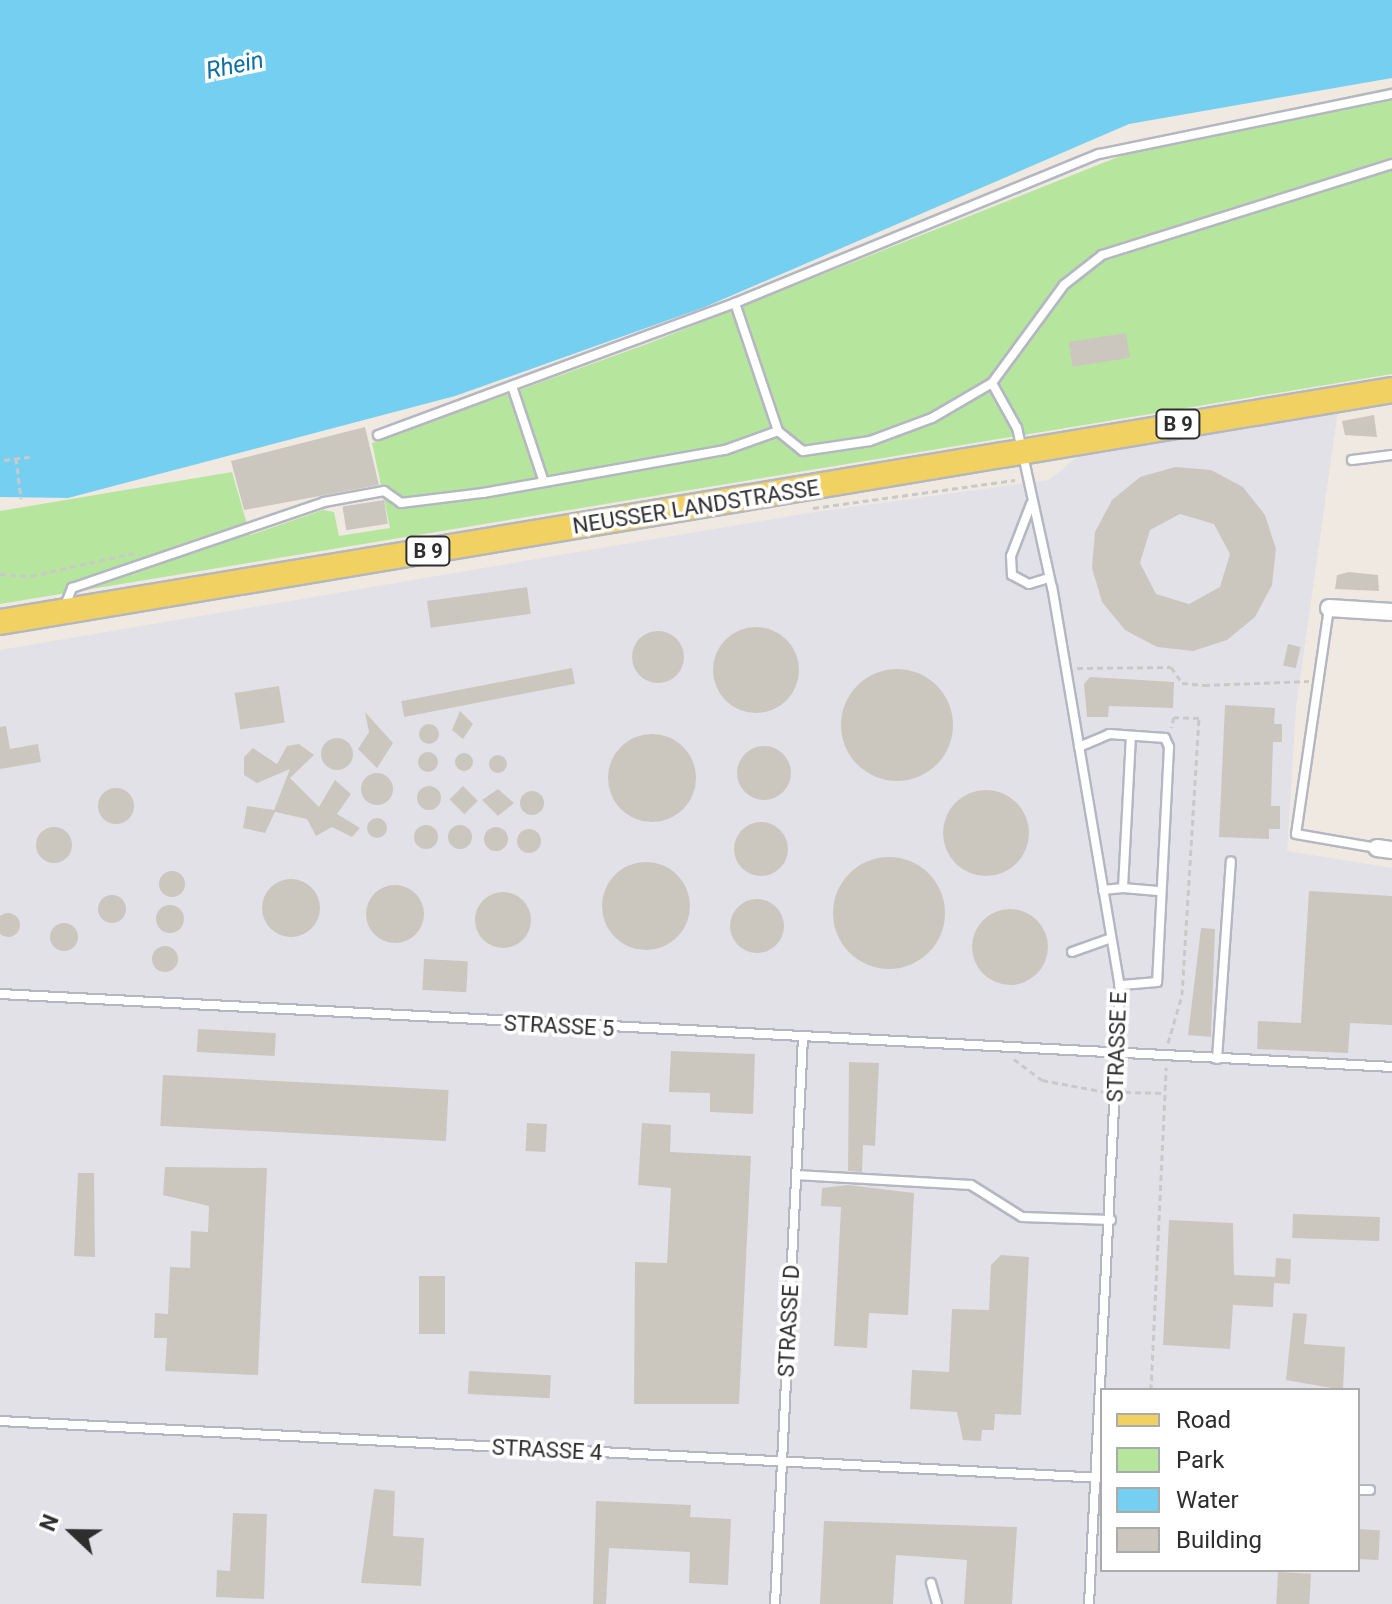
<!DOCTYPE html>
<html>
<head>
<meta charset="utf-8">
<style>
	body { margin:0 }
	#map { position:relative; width:1392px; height:1604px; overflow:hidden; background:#efe9e1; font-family:Roboto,sans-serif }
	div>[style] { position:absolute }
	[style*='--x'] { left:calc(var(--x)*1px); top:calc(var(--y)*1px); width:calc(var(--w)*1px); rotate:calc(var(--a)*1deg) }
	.industrial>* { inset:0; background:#e3e1e8 }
	.green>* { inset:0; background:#b6e59e }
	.water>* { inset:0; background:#75cff0 }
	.building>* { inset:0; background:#cbc7bf; transform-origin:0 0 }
	.round { border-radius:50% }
	.path>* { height:3px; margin-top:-1.5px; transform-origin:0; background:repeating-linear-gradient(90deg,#c9c9c9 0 6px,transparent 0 10px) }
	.roads { filter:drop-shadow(2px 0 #b4b7c1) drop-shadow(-2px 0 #b4b7c1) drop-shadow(0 2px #b4b7c1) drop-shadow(0 -2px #b4b7c1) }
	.service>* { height:8px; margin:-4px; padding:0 4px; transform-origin:4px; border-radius:4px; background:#fff }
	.minor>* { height:16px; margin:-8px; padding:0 8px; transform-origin:8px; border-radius:8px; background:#fff }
	.primary>* { height:24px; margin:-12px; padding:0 12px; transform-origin:12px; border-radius:12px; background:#f2d163 }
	span { translate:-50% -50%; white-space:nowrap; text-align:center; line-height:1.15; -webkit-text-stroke:7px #fff; paint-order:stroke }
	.shield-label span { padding:2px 6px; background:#fff; border:2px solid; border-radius:6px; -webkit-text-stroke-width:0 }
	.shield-label { font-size:20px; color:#2e2e2e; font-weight:700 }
	.street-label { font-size:22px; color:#2e2e2e }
	.water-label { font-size:24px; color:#0d6fa3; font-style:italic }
	.legend { position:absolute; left:1100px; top:1388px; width:260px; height:184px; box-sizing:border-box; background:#fff; border:2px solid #ababab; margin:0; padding:10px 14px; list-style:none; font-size:24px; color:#2e2e2e }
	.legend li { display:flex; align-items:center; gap:16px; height:40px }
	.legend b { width:40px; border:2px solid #ababab }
	.north { position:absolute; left:32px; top:1492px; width:80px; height:80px; -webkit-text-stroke:6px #fff; paint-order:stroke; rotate:292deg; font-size:22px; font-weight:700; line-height:32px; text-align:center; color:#2e2e2e }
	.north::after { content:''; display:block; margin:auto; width:28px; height:36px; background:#2e2e2e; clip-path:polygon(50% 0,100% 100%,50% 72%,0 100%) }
</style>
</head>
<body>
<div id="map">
	<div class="industrial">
		<i style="clip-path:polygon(evenodd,1338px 410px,1296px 708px,1287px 851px,1392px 868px,1392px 1604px,0 1604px,0 650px,808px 513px,1049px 480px,1081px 454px,1338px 410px,1102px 1390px,1358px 1390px,1358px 1570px,1102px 1570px,1102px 1390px)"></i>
	</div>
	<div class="green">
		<i style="clip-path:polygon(1392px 87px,1392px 374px,0 604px,0 511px,232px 472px,250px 535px,323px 510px,334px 512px,339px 536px,390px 528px,372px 443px,647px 344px,1181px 132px)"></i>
	</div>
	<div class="water">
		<i style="clip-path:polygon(0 0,1392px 0,1392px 78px,1129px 124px,705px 307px,455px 396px,68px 498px,0 497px)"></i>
	</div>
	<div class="building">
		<i style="left:1126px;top:333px;width:25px;height:58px;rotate:81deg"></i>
		<i style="clip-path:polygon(1374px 415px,1377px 437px,1345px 435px,1342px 421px)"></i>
		<i style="clip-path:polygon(365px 427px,379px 485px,244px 510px,231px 461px)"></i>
		<i style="clip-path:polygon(evenodd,1175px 467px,1211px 470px,1243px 487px,1265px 515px,1276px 549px,1272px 585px,1255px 617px,1227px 640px,1193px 651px,1157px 647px,1125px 630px,1102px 602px,1092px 568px,1095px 532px,1112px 500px,1140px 477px,1175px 467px,1180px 514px,1214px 524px,1230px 554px,1220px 587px,1189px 604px,1156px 594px,1140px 563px,1150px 530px,1180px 514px)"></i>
		<i style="left:384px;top:500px;width:24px;height:42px;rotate:81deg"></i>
		<i style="clip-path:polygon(1349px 572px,1378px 575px,1379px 591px,1335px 589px,1337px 575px)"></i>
		<i style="left:527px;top:587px;width:27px;height:101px;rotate:82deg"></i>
		<i class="round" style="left:713px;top:627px;width:86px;height:86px"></i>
		<i class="round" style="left:632px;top:631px;width:52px;height:52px"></i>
		<i style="left:1288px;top:644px;width:13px;height:22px;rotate:13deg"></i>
		<i style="left:572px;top:668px;width:16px;height:174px;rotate:79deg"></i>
		<i class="round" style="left:841px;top:669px;width:112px;height:112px"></i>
		<i style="clip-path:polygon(1090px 677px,1174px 682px,1173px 708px,1109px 706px,1108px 717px,1087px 717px,1084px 684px)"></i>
		<i style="left:279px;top:686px;width:37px;height:45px;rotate:81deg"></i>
		<i style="clip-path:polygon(1225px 705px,1275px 708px,1274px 724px,1282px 724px,1282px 742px,1273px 742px,1271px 806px,1280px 806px,1280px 829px,1269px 829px,1269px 839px,1219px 837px)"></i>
		<i style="clip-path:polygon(460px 711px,473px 724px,463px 739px,452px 730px)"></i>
		<i style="clip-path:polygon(365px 712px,393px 743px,377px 768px,358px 749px,369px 732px)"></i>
		<i class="round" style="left:419px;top:724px;width:20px;height:20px"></i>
		<i style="clip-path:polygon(6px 726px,10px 749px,38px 744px,41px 762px,0 769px,0 727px)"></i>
		<i class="round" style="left:608px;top:734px;width:88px;height:88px"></i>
		<i class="round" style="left:321px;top:738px;width:32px;height:32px"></i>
		<i class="round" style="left:737px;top:746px;width:54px;height:54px"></i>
		<i style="clip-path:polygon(287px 746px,299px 744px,314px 755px,290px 778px,319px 807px,335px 780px,351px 794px,337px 814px,360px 828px,352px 837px,332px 827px,316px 836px,307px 819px,275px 812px,265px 833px,243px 828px,247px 806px,274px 810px,290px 769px,257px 783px,244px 775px,244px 757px,253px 748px,277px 764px)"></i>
		<i class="round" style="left:418px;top:752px;width:20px;height:20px"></i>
		<i class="round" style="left:455px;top:753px;width:18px;height:18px"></i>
		<i class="round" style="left:489px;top:755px;width:18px;height:18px"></i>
		<i class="round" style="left:361px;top:773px;width:32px;height:32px"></i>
		<i class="round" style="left:417px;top:786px;width:24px;height:24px"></i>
		<i style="left:463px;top:786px;width:21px;height:19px;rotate:45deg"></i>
		<i class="round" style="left:98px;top:788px;width:36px;height:36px"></i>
		<i style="clip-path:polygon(498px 789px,514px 803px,498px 816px,482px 800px)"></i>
		<i class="round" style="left:943px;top:790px;width:86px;height:86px"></i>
		<i class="round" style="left:520px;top:791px;width:24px;height:24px"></i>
		<i class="round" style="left:367px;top:818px;width:20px;height:20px"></i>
		<i class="round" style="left:734px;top:822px;width:54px;height:54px"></i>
		<i class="round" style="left:448px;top:825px;width:24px;height:24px"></i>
		<i class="round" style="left:414px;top:825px;width:24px;height:24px"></i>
		<i class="round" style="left:484px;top:827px;width:24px;height:24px"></i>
		<i class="round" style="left:36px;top:827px;width:36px;height:36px"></i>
		<i class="round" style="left:517px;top:829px;width:24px;height:24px"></i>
		<i class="round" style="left:833px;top:857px;width:112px;height:112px"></i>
		<i class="round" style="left:602px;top:862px;width:88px;height:88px"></i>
		<i class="round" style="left:159px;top:871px;width:26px;height:26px"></i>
		<i class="round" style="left:262px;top:879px;width:58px;height:58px"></i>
		<i class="round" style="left:366px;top:885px;width:58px;height:58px"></i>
		<i style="clip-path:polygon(1309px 891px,1392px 896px,1392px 1025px,1350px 1023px,1348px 1053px,1257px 1049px,1258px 1021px,1301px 1023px)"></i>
		<i class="round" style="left:475px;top:892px;width:56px;height:56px"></i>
		<i class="round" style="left:98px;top:895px;width:28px;height:28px"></i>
		<i class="round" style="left:730px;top:899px;width:54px;height:54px"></i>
		<i class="round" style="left:156px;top:905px;width:28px;height:28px"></i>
		<i class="round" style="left:972px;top:909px;width:76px;height:76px"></i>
		<i class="round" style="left:-4px;top:913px;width:24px;height:24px"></i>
		<i class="round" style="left:50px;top:923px;width:28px;height:28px"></i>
		<i style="clip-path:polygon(1201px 928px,1215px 929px,1211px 1037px,1188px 1035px)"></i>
		<i class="round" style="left:152px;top:946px;width:26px;height:26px"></i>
		<i style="left:424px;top:959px;width:44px;height:31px;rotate:3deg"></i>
		<i style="left:198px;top:1029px;width:78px;height:23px;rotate:3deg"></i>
		<i style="clip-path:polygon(671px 1051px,755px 1054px,753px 1114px,710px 1112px,710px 1093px,669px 1092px)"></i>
		<i style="clip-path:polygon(849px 1062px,879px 1063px,875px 1146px,863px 1145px,862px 1172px,848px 1171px)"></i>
		<i style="left:163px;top:1075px;width:286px;height:51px;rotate:3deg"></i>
		<i style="left:527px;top:1123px;width:20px;height:28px;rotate:3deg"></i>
		<i style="clip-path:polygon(642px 1123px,671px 1125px,670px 1152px,751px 1156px,739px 1404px,634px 1404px,635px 1262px,667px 1263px,671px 1188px,638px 1185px)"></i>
		<i style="clip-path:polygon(165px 1167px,267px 1168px,258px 1375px,165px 1371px,167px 1338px,154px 1338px,155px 1313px,168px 1314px,170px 1267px,190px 1268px,191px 1231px,208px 1232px,209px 1206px,163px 1195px)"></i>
		<i style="clip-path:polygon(78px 1173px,94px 1173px,95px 1257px,74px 1256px)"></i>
		<i style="clip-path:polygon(848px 1185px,914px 1193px,908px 1315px,869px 1313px,867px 1348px,834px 1346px,841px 1207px,821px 1206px,822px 1188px)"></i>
		<i style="left:1293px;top:1214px;width:87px;height:24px;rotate:2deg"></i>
		<i style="clip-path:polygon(1169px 1220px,1233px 1223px,1234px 1275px,1275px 1277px,1276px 1258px,1291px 1259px,1290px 1284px,1274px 1283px,1273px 1307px,1233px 1305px,1230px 1349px,1163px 1345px)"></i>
		<i style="clip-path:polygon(1001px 1255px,1029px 1257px,1021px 1415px,995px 1414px,994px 1430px,982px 1430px,981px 1441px,963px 1440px,957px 1412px,910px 1409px,912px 1370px,949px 1372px,952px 1309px,989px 1310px,991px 1265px)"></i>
		<i style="left:419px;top:1276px;width:26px;height:58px"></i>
		<i style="clip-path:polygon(1293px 1313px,1307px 1314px,1304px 1344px,1345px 1347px,1343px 1390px,1286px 1380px)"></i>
		<i style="left:469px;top:1371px;width:82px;height:23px;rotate:3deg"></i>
		<i style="clip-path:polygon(374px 1489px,395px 1491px,393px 1536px,424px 1538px,421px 1586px,361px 1583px)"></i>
		<i style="clip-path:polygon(596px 1501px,691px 1505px,690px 1517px,731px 1519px,728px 1585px,689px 1583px,690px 1552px,609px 1548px,606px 1604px,593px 1604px)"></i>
		<i style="clip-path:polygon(233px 1513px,267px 1514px,264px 1599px,216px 1597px,217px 1570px,230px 1571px)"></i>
		<i style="clip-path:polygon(824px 1521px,1017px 1527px,1012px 1604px,964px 1604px,967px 1560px,896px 1555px,893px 1604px,820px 1604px)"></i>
		<i style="left:1358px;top:1529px;width:22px;height:30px;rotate:3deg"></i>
		<i style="left:1278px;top:1572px;width:33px;height:32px;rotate:3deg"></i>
	</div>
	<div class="path">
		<i style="--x:16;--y:458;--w:41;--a:83"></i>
		<i style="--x:4;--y:460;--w:26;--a:-7"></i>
		<i style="--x:813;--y:508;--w:204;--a:-7.9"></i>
		<i style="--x:0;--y:574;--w:31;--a:4"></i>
		<i style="--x:31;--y:576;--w:106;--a:-12.6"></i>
		<i style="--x:1077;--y:668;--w:94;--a:-0.6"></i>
		<i style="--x:1171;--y:667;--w:19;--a:55"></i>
		<i style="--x:1182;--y:683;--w:22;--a:5"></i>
		<i style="--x:1204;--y:685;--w:105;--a:-2.2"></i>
		<i style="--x:1168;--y:1043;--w:50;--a:-73.7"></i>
		<i style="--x:1182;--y:995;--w:278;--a:-86.5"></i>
		<i style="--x:1199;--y:718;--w:25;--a:-178"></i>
		<i style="--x:1174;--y:717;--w:11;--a:105"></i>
		<i style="--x:1014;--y:1059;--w:35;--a:37"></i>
		<i style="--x:1042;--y:1080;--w:65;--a:10.6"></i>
		<i style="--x:1125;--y:1092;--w:40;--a:1.4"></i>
		<i style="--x:1151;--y:1390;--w:323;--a:-87.3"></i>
	</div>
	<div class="roads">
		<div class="service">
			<i style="--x:735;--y:303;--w:135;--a:71.4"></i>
			<i style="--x:778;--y:431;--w:32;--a:39"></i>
			<i style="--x:803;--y:451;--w:68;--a:-8.5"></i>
			<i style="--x:870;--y:441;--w:66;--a:-20.4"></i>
			<i style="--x:932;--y:418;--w:69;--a:-30.3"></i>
			<i style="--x:513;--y:389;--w:95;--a:71.6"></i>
			<i style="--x:378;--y:435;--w:381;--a:-20.3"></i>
			<i style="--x:735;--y:303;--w:393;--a:-22.3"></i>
			<i style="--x:1099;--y:154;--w:299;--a:-11.6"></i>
			<i style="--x:1352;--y:460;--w:40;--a:-7.1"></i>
			<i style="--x:1031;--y:504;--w:56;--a:111"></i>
			<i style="--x:1011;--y:556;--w:19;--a:87"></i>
			<i style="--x:1012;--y:575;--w:19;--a:28"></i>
			<i style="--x:1029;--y:584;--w:21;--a:-17"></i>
			<i style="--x:64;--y:608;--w:22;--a:-68"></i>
			<i style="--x:72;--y:588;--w:266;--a:-18.8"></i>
			<i style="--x:324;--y:502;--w:61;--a:-10.4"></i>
			<i style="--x:384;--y:491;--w:21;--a:35"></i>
			<i style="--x:401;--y:503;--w:83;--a:-7"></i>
			<i style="--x:483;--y:493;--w:246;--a:-10.1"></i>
			<i style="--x:725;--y:450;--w:56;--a:-19.7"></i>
			<i style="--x:1329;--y:608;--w:228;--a:98.3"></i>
			<i style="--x:1296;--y:834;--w:82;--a:9.8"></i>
			<i style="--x:1079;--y:747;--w:33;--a:-23"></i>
			<i style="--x:1109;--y:734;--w:56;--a:4.1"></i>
			<i style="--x:1165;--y:738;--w:10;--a:66"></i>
			<i style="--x:1169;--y:747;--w:235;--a:92.9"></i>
			<i style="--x:1157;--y:982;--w:38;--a:175"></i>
			<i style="--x:1123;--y:888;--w:38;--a:5"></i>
			<i style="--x:1103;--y:890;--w:20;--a:-6"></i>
			<i style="--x:1123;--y:888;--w:152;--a:-87"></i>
			<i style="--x:1072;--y:952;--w:41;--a:-19.7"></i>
			<i style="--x:0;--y:994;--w:1394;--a:3"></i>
			<i style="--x:1217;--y:1059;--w:198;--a:-86"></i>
			<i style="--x:796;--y:1175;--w:175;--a:3.3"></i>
			<i style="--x:971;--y:1185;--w:60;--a:32.1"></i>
			<i style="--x:1022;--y:1217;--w:89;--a:1.9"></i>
			<i style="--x:0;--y:1421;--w:1103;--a:2.96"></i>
			<i style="--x:1358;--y:1490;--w:12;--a:0"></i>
			<i style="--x:931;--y:1583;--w:22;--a:74"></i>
			<i style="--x:775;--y:1604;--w:567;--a:-87.17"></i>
			<i style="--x:1089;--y:1604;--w:617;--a:-87.12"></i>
			<i style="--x:1120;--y:988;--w:406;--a:-99.6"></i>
			<i style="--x:1052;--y:588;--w:164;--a:-102.3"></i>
			<i style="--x:1017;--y:428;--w:51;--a:-119.1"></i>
			<i style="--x:992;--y:383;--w:122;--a:-53.7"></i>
			<i style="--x:1064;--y:285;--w:48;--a:-38.3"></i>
			<i style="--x:1102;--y:255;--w:304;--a:-17.4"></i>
		</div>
		<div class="minor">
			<i style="--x:1329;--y:608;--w:63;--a:3.6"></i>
			<i style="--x:1377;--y:848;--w:15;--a:8"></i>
		</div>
		<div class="primary">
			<i style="--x:0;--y:622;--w:1411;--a:-9.46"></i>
		</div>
	</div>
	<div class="shield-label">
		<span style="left:1178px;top:424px">B 9</span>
		<span style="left:428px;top:551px">B 9</span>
	</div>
	<div class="street-label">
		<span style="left:696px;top:507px;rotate:-9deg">NEUSSER LANDSTRASSE</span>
		<span style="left:559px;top:1026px;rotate:3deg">STRASSE 5</span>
		<span style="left:1117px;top:1047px;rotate:-88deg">STRASSE E</span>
		<span style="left:789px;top:1321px;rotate:-87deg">STRASSE D</span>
		<span style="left:547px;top:1450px;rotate:3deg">STRASSE 4</span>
	</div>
	<div class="water-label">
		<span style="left:235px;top:66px;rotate:-12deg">Rhein</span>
	</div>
	<ul class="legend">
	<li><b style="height:10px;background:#f2d163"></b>Road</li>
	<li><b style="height:22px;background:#b6e59e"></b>Park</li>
	<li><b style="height:22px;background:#75cff0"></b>Water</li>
	<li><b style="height:22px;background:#cbc7bf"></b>Building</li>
	</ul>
	<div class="north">N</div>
</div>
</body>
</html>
